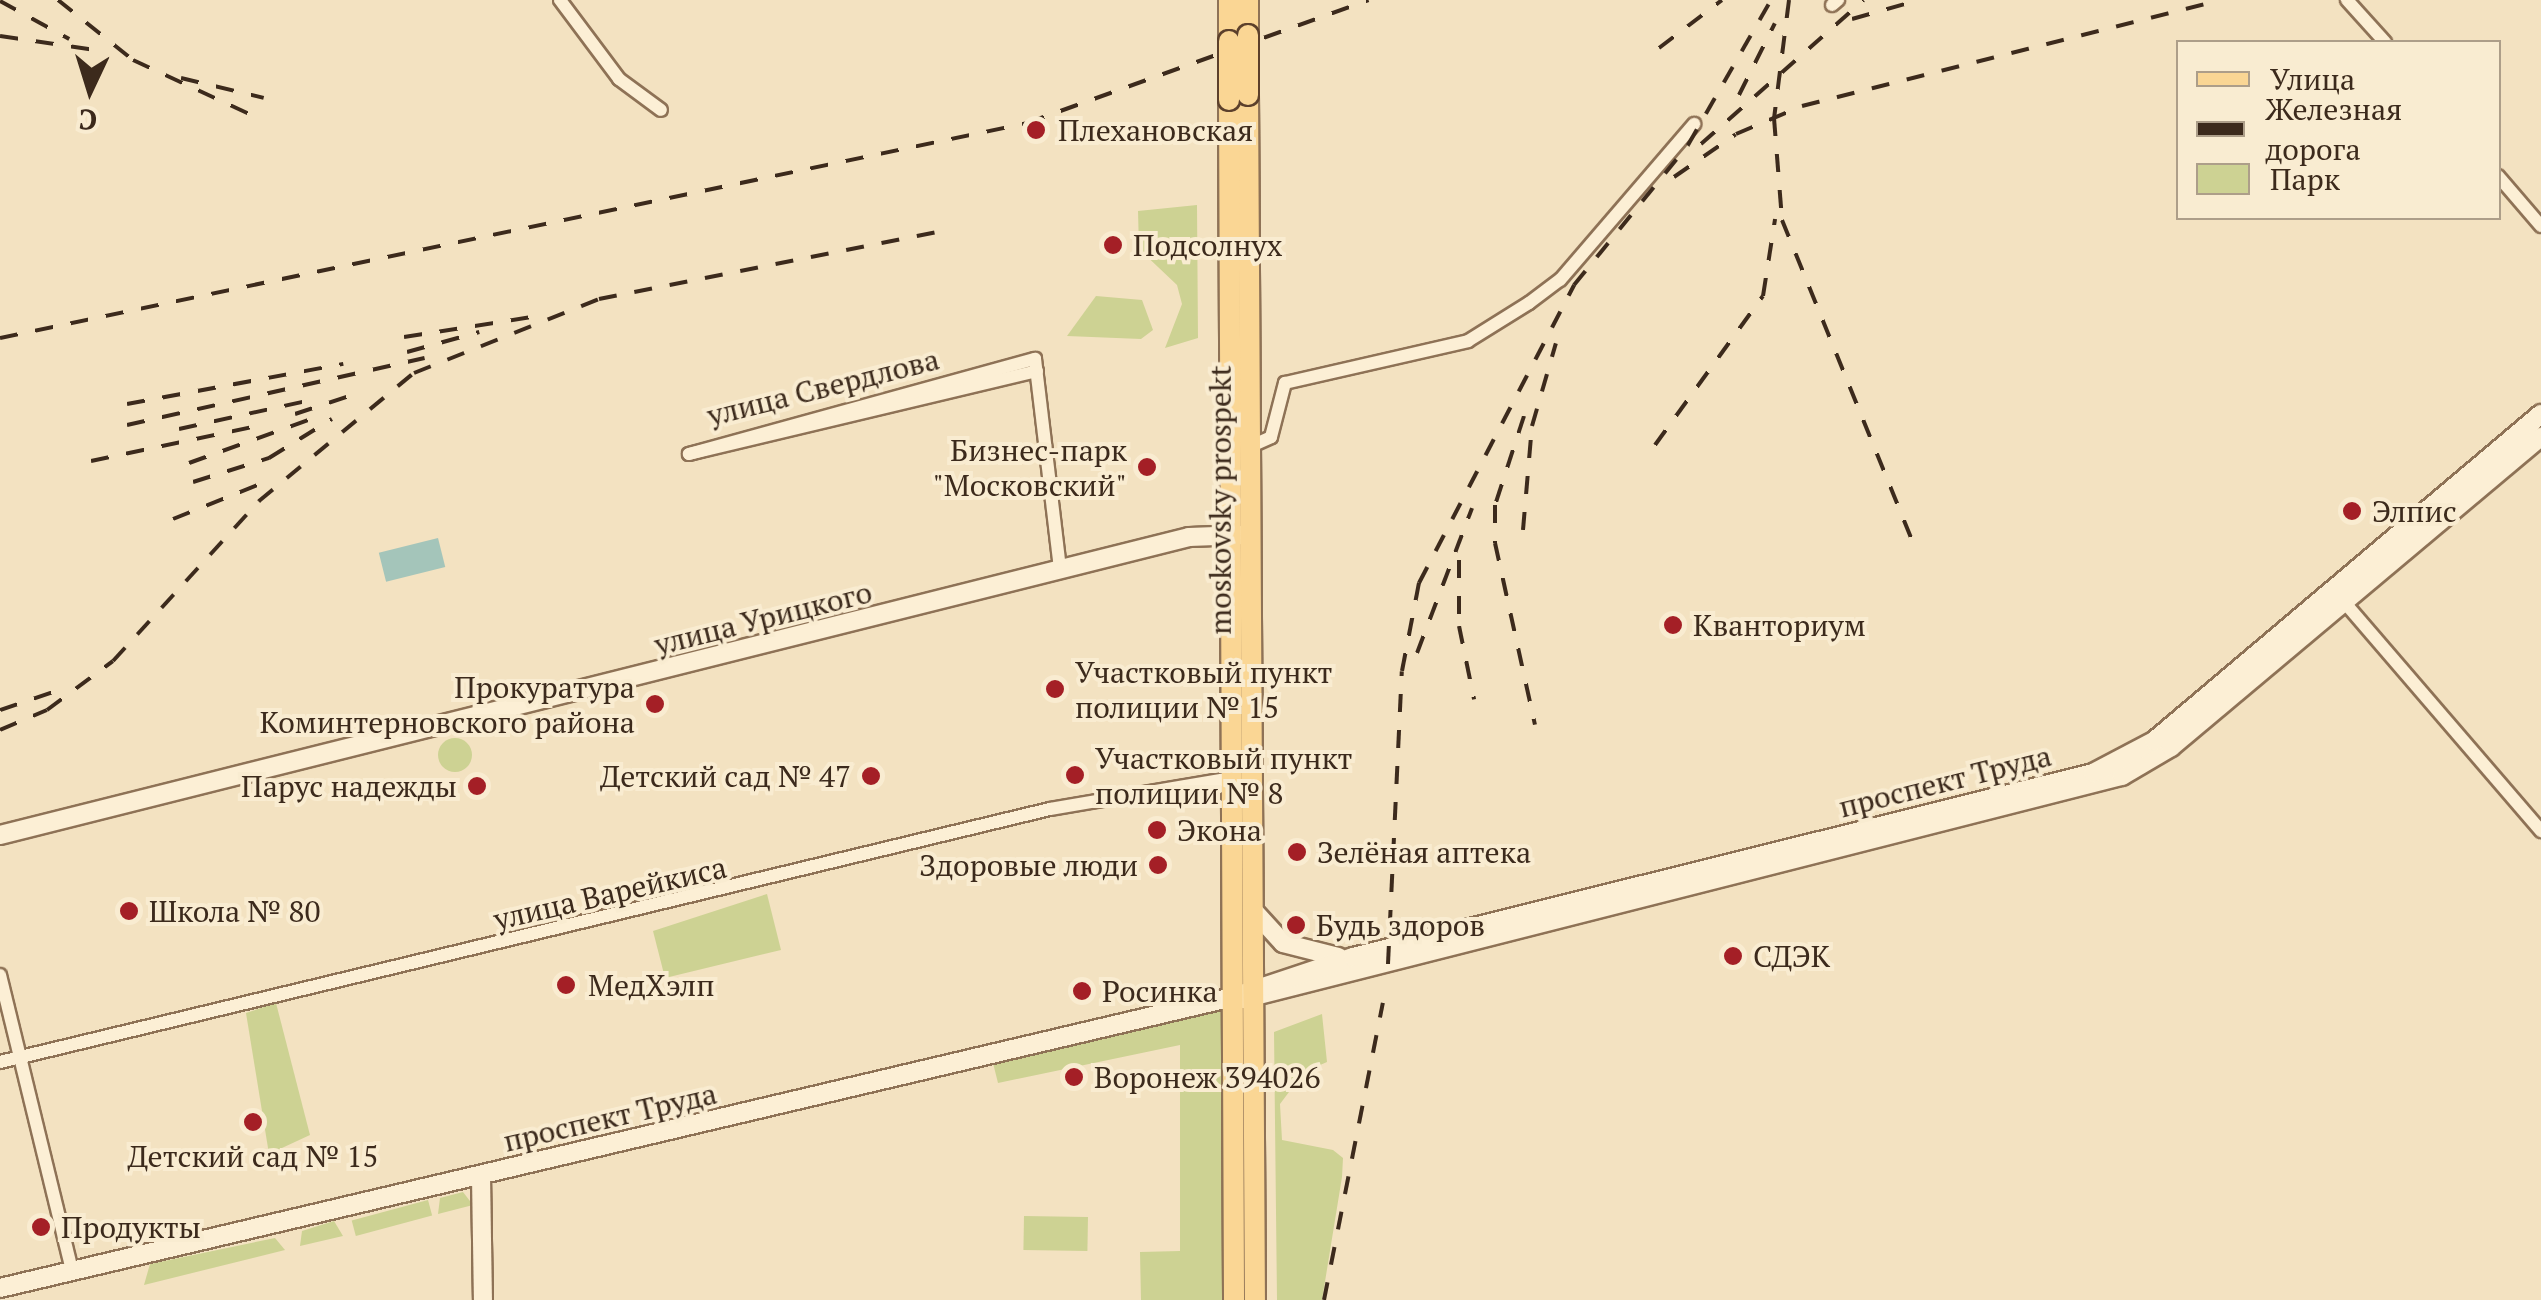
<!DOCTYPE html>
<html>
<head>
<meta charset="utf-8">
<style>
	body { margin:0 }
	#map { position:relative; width:2541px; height:1300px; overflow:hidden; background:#f3e2c1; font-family:"PT Serif",serif }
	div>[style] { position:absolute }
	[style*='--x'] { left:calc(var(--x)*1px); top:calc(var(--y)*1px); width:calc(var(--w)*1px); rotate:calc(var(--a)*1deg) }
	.green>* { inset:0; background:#cdd293; transform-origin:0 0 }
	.round { border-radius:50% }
	.water>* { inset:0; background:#a4c5ba; transform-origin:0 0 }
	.roads { filter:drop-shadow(2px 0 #8e7256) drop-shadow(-2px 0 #8e7256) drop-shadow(0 2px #8e7256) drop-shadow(0 -2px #8e7256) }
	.street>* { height:12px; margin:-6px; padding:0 6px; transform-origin:6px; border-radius:6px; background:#fcefd5 }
	.secondary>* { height:18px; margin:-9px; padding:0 9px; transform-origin:9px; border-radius:9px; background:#fcefd5 }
	.primary>* { height:20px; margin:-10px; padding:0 10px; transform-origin:10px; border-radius:10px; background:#fad694 }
	.rail>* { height:4px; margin-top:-2px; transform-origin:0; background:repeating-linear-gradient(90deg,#3c2a1c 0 18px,transparent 0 36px) }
	.bridges { filter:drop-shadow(2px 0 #5c402b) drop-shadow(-2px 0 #5c402b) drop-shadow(0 2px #5c402b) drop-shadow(0 -2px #5c402b) }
	.primary-bridge>* { height:20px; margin:-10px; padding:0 10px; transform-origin:10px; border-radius:10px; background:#fad694 }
	.dots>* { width:28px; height:28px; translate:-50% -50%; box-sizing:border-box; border:5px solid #f9ecd1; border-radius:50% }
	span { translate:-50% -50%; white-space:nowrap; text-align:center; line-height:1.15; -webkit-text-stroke:8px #f9ecd1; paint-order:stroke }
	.poi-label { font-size:30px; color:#3c2a1c }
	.left { translate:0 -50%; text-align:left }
	.right { translate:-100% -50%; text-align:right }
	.street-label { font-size:30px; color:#3c2a1c }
	.legend { position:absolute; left:2176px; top:40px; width:325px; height:180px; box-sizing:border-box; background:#f9ecd1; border:2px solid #ad9e89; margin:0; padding:12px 18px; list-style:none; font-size:30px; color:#3c2a1c }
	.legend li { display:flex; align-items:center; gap:20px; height:50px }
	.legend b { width:50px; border:2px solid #ad9e89 }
	.north { position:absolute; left:40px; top:40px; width:100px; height:100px; -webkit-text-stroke:8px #f9ecd1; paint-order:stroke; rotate:184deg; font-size:28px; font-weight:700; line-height:40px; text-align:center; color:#3c2a1c }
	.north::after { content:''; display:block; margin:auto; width:35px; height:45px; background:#3c2a1c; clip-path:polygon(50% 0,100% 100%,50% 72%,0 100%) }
</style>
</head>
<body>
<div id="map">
	<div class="green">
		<i style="clip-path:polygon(1197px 205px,1198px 338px,1165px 348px,1182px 304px,1177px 285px,1139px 249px,1138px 211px)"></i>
		<i style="clip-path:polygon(1096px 296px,1142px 300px,1153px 330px,1141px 339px,1067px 336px)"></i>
		<i class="round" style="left:438px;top:738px;width:34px;height:34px"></i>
		<i style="clip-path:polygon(767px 894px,781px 950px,665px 978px,653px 931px)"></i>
		<i style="clip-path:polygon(276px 1003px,310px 1135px,269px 1154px,246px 1013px)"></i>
		<i style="clip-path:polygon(1223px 1008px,1225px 1300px,1141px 1300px,1140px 1252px,1180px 1251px,1180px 1045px,998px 1083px,992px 1059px)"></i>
		<i style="clip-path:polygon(1322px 1014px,1327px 1062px,1304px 1072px,1280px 1104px,1282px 1140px,1333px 1150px,1343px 1158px,1342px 1177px,1322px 1300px,1277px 1300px,1274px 1032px)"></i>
		<i style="clip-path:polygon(463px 1192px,473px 1205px,438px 1214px,440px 1198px)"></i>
		<i style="left:428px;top:1200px;width:16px;height:79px;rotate:75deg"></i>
		<i style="left:1024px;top:1216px;width:64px;height:34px;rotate:1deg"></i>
		<i style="clip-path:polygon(334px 1221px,343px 1236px,300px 1246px,302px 1231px)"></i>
		<i style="clip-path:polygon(275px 1238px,285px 1250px,144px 1285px,150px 1264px)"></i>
	</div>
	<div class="water">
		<i style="left:438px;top:538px;width:30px;height:61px;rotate:76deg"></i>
	</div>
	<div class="roads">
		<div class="street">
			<i style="--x:560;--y:0;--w:99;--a:53.2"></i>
			<i style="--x:619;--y:79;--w:52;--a:36.4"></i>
			<i style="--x:2347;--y:0;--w:57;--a:47.9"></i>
			<i style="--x:1832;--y:5;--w:8;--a:-40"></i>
			<i style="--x:2498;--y:176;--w:66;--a:49.3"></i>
			<i style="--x:1037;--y:371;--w:358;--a:166.6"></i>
			<i style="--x:689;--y:454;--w:359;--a:-15.4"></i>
			<i style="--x:1035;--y:359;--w:212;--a:83.2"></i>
			<i style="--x:1249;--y:447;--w:24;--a:-24"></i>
			<i style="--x:1271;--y:437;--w:56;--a:-75.5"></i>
			<i style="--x:1285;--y:383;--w:188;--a:-12.9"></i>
			<i style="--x:1468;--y:341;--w:72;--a:-31.9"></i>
			<i style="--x:1529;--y:303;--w:39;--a:-37"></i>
			<i style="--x:1560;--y:280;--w:206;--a:-49.3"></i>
			<i style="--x:2345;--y:603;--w:301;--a:49.3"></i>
			<i style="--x:0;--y:975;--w:305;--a:76.3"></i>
			<i style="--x:0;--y:1062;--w:1080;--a:-13.55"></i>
			<i style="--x:1050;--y:809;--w:185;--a:-9.7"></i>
		</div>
		<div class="secondary">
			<i style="--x:0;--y:835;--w:1226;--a:-14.07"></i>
			<i style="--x:1189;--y:537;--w:54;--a:-2.1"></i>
			<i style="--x:1252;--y:909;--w:46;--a:47.6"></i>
			<i style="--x:1283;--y:943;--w:57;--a:14.3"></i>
			<i style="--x:1243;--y:999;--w:907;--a:-14.24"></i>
			<i style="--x:2122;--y:776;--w:57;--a:-30.6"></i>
			<i style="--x:2171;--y:747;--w:483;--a:-40"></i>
			<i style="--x:481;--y:1176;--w:124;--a:89.1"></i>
			<i style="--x:0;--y:1288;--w:1267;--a:-13.28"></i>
			<i style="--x:1233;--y:997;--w:126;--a:-18.4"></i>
			<i style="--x:1353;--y:957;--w:763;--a:-13.96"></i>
			<i style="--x:2093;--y:773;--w:69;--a:-27.7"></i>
			<i style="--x:2154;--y:741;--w:507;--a:-40.2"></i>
		</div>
		<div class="primary">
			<i style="--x:1229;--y:0;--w:41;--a:90"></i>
			<i style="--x:1248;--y:0;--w:35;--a:90"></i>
			<i style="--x:1248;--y:95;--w:1205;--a:89.67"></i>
			<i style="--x:1229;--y:100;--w:1200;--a:89.76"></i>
		</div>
	</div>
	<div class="rail">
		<i style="--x:58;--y:0;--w:96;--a:38.7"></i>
		<i style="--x:133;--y:60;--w:138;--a:24.9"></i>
		<i style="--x:1789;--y:0;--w:119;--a:97.2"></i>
		<i style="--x:1774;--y:118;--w:102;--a:85.5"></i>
		<i style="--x:1782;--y:220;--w:348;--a:67.9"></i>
		<i style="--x:0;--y:1;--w:79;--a:28.8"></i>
		<i style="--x:1852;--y:19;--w:70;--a:-15.8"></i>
		<i style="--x:0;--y:36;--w:103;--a:8.4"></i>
		<i style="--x:1659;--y:48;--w:79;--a:-37.3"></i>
		<i style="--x:181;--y:78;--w:85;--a:13.5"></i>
		<i style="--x:1739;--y:95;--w:80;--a:-63.4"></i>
		<i style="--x:1701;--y:144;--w:217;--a:-41.5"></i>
		<i style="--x:1674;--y:177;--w:75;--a:-34.7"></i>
		<i style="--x:1736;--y:134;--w:72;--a:-23"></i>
		<i style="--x:1802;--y:106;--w:432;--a:-14.2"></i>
		<i style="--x:404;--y:337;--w:129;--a:-8.9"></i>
		<i style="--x:0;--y:338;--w:1049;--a:-11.82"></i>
		<i style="--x:1027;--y:123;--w:363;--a:-19.8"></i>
		<i style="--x:407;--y:352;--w:75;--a:-15.5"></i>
		<i style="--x:127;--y:404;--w:220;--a:-10.5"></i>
		<i style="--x:295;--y:414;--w:60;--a:-18.4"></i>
		<i style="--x:1524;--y:416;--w:94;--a:108"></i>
		<i style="--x:1495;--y:505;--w:38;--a:90"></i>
		<i style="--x:1495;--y:543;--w:186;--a:77.6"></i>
		<i style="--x:127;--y:425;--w:305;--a:-12.7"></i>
		<i style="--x:179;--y:429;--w:130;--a:-12.4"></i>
		<i style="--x:1655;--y:445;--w:184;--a:-54.1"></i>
		<i style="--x:1763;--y:296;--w:78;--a:-81.1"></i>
		<i style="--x:91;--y:461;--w:170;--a:-11.9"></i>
		<i style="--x:189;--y:463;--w:133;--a:-19.8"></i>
		<i style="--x:193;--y:482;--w:80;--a:-17.5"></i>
		<i style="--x:269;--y:458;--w:74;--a:-31.8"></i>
		<i style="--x:173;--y:519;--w:99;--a:-21.9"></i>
		<i style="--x:1523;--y:530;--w:104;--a:-85.1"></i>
		<i style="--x:1532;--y:426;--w:86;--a:-73.9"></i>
		<i style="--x:1459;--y:560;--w:66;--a:90"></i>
		<i style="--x:1459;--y:626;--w:75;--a:78.4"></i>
		<i style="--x:1417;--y:653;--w:155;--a:-69.2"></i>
		<i style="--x:0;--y:710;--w:65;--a:-18.7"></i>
		<i style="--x:0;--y:730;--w:51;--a:-23.1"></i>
		<i style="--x:47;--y:710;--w:82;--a:-36.6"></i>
		<i style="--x:113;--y:661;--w:217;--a:-47.6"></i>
		<i style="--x:259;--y:501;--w:201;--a:-39.6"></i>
		<i style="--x:414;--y:373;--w:199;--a:-21.8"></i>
		<i style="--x:599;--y:299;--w:346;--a:-11.2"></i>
		<i style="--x:1388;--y:964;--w:293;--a:-87.3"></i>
		<i style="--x:1402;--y:671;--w:90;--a:-79.1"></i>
		<i style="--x:1419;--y:583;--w:336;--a:-62.5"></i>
		<i style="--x:1574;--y:285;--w:181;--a:-50.8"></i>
		<i style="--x:1688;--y:145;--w:167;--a:-60.2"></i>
		<i style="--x:1324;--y:1300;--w:303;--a:-78.8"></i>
	</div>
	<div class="bridges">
		<div class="primary-bridge">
			<i style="--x:1248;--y:95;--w:60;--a:-90"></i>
			<i style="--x:1229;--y:100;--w:59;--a:-90"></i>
		</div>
	</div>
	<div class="dots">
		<i style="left:1036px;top:130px;background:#a41f26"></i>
		<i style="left:1113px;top:245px;background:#a41f26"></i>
		<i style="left:1147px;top:467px;background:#a41f26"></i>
		<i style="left:2352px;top:511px;background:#a41f26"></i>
		<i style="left:1673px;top:625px;background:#a41f26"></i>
		<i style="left:1055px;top:689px;background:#a41f26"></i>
		<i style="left:655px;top:704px;background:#a41f26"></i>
		<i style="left:1075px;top:775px;background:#a41f26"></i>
		<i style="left:871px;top:776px;background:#a41f26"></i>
		<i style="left:477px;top:786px;background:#a41f26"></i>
		<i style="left:1157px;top:830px;background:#a41f26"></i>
		<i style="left:1297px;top:852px;background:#a41f26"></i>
		<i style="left:1158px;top:865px;background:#a41f26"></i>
		<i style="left:129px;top:911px;background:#a41f26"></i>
		<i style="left:1296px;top:925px;background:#a41f26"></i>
		<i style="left:1733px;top:956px;background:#a41f26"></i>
		<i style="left:566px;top:985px;background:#a41f26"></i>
		<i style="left:1082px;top:991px;background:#a41f26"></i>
		<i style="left:1074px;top:1077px;background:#a41f26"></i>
		<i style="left:253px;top:1122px;background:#a41f26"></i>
		<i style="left:41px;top:1227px;background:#a41f26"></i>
	</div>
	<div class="poi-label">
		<span class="left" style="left:1058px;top:130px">Плехановская</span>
		<span class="left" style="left:1133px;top:245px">Подсолнух</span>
		<span class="right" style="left:1127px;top:467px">Бизнес-парк<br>"Московский"</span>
		<span class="left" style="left:2372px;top:511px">Элпис</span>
		<span class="left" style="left:1693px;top:625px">Кванториум</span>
		<span class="left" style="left:1075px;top:689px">Участковый пункт<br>полиции № 15</span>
		<span class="right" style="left:635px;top:704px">Прокуратура<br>Коминтерновского района</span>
		<span class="left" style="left:1095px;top:775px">Участковый пункт<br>полиции № 8</span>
		<span class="right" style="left:851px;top:776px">Детский сад № 47</span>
		<span class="right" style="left:457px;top:786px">Парус надежды</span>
		<span class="left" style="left:1177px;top:830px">Экона</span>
		<span class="left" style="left:1317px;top:852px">Зелёная аптека</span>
		<span class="right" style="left:1138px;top:865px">Здоровые люди</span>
		<span class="left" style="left:149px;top:911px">Школа № 80</span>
		<span class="left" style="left:1316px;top:925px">Будь здоров</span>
		<span class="left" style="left:1753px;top:956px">СДЭК</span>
		<span class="left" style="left:588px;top:985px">МедХэлп</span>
		<span class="left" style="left:1102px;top:991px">Росинка</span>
		<span class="left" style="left:1094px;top:1077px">Воронеж 394026</span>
		<span style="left:253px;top:1156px">Детский сад № 15</span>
		<span class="left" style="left:61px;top:1227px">Продукты</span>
	</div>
	<div class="street-label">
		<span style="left:823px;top:387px;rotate:-14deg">улица Свердлова</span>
		<span style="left:1220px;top:500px;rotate:-90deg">moskovsky prospekt</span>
		<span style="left:763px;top:618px;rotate:-14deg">улица Урицкого</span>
		<span style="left:1945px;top:781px;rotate:-14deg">проспект Труда</span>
		<span style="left:610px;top:893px;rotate:-13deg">улица Варейкиса</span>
		<span style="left:610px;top:1117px;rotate:-13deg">проспект Труда</span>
	</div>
	<ul class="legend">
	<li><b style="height:12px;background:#fad694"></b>Улица</li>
	<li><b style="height:12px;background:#3c2a1c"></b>Железная дорога</li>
	<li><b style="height:28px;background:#cdd293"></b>Парк</li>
	</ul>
	<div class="north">С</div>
</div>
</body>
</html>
